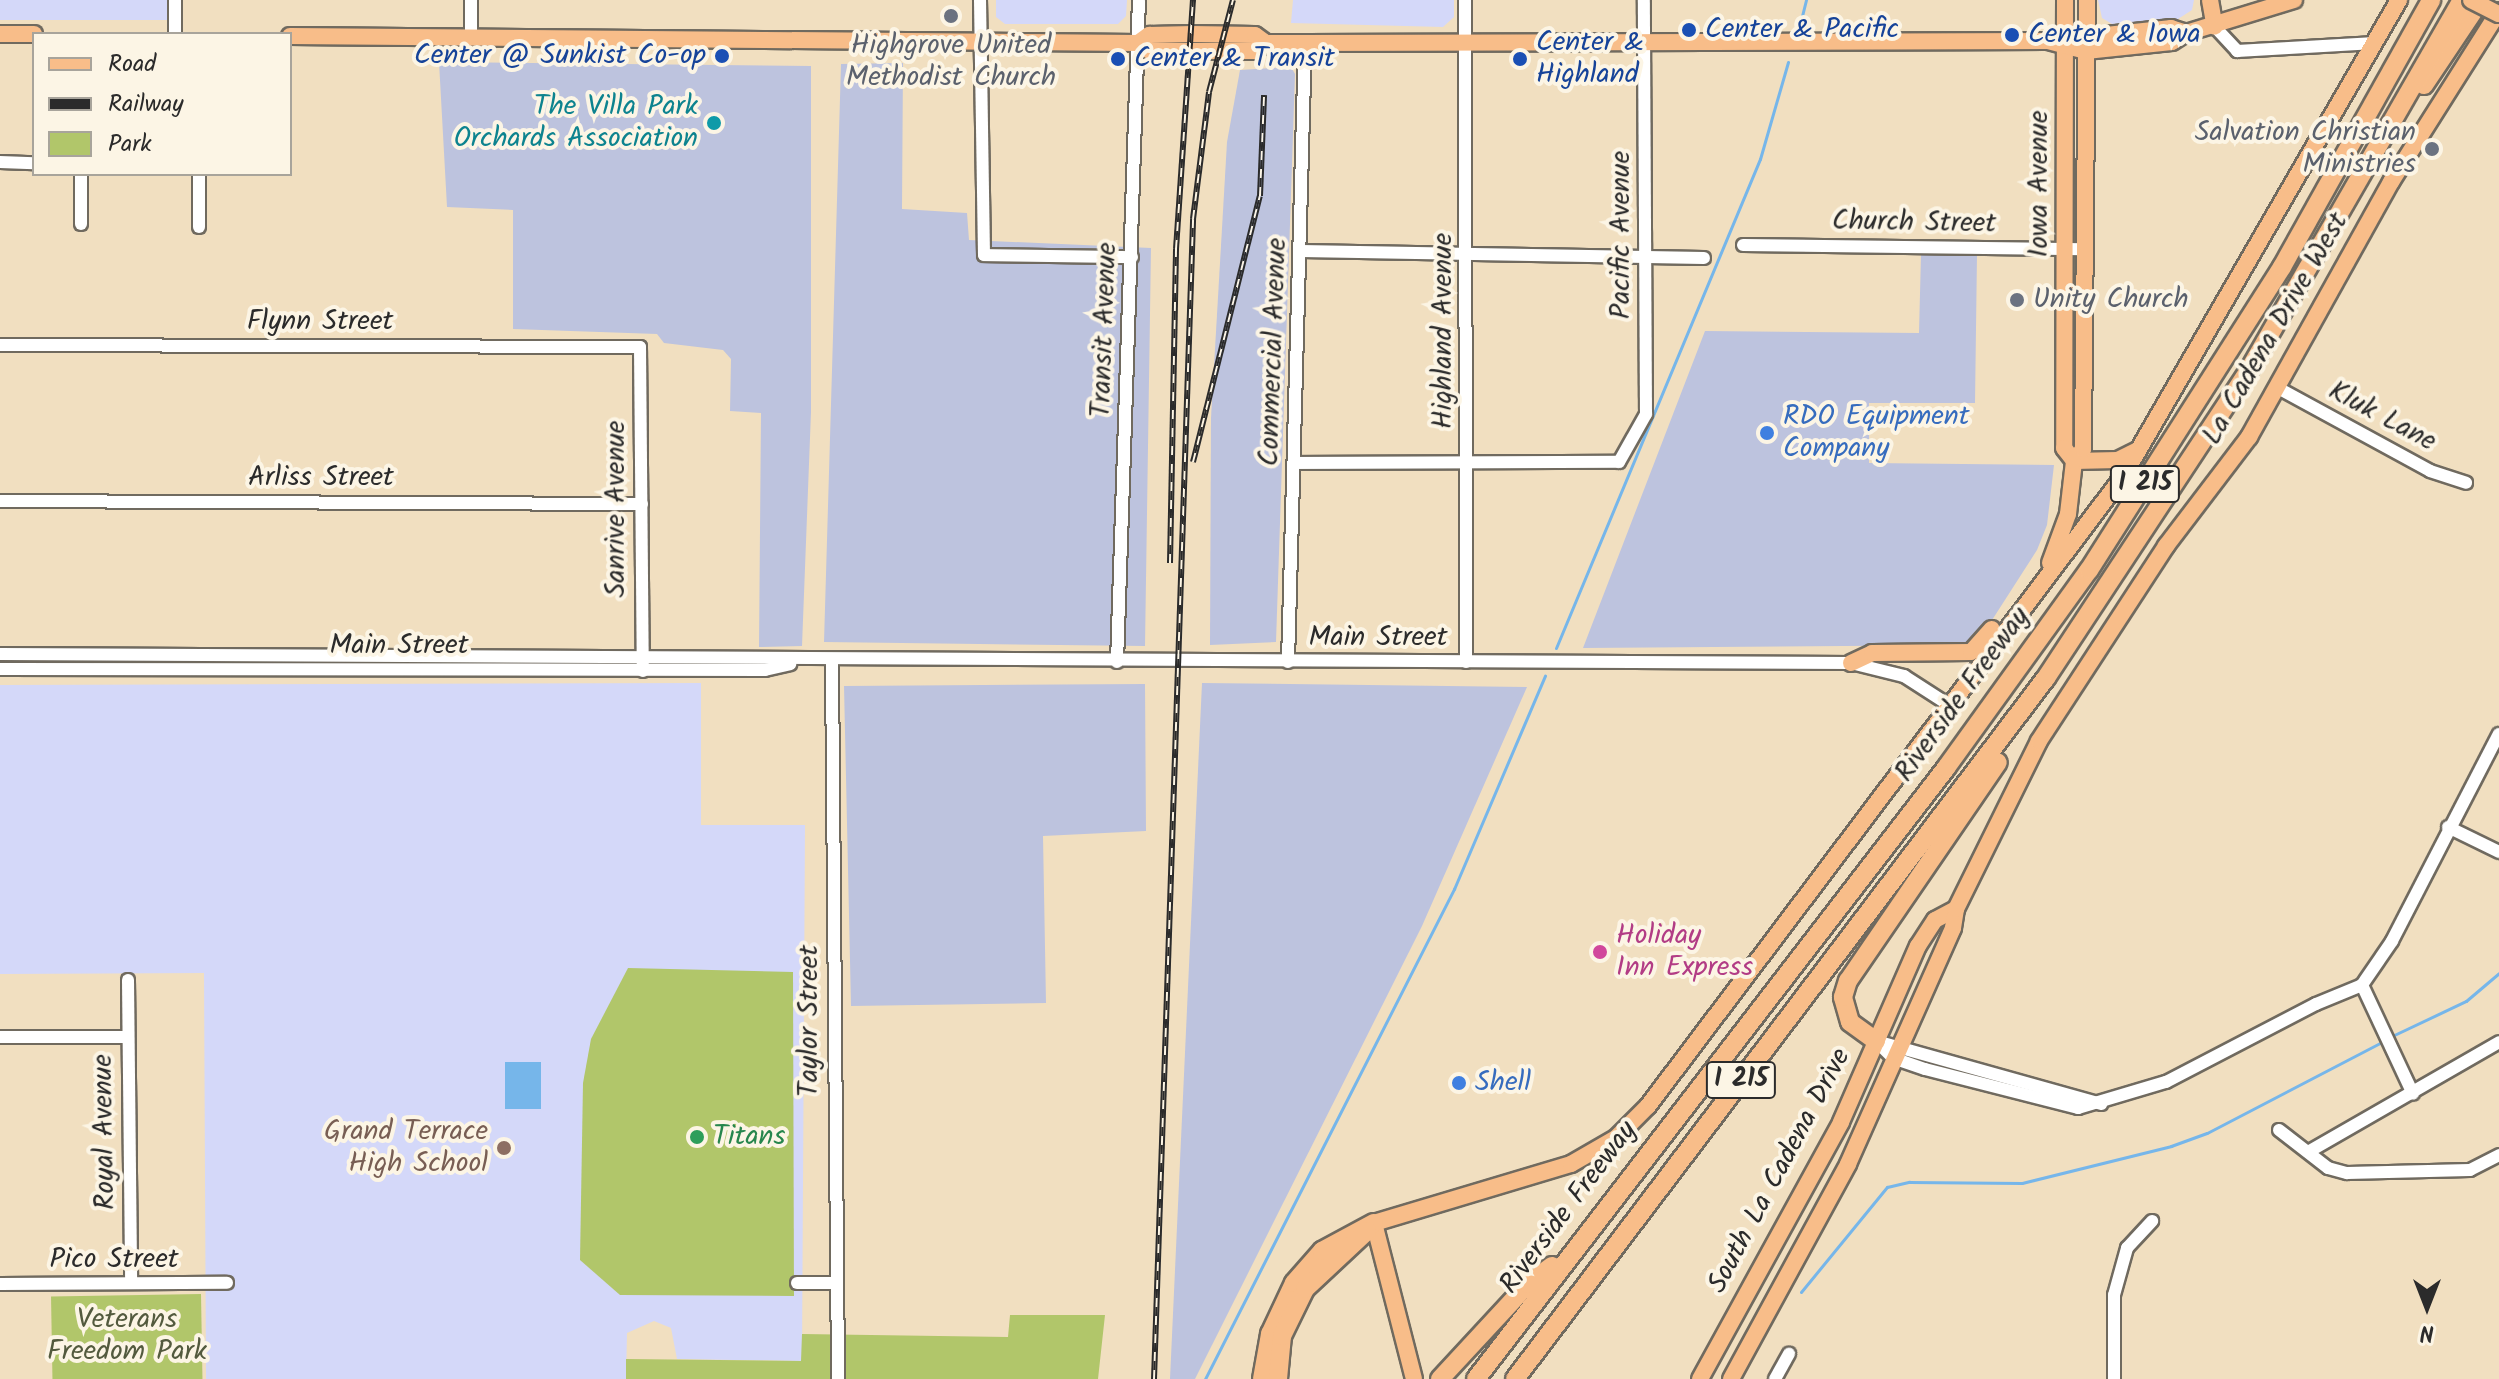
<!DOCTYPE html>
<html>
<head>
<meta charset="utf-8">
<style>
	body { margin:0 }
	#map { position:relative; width:2499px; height:1379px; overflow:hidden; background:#f1dfc0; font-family:Kalam,sans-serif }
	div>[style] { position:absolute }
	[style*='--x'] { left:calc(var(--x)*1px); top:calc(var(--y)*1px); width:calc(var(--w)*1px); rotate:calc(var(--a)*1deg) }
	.built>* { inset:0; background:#d4d8f9; transform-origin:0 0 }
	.industrial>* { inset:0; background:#bdc3de }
	.green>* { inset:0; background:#b1c66a; transform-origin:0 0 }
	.water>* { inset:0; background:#76b6ea; transform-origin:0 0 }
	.stream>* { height:3px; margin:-1.5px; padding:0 1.5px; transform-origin:1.5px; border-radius:1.5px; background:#76b6ea }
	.roads { filter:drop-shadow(2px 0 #706a5f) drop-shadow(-2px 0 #706a5f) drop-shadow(0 2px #706a5f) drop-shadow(0 -2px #706a5f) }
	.minor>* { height:12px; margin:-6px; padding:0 6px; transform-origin:6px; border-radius:6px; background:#fff }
	.major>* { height:16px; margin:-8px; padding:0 8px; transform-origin:8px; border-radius:8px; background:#f8bd89 }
	.highway>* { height:18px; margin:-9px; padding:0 9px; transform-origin:9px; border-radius:9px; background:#f8bd89 }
	.rail>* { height:6px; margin-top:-3px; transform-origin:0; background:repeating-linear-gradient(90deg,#fcf5e5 0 9px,#2b2b2b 0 18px); box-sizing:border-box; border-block:2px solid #2b2b2b }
	.bridges { filter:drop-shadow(2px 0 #706a5f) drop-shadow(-2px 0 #706a5f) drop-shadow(0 2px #706a5f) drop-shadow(0 -2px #706a5f) }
	.major-bridge>* { height:16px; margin:-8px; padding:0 8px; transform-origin:8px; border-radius:8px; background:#f8bd89 }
	.dots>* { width:22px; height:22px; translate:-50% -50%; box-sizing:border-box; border:4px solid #fcf5e5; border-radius:50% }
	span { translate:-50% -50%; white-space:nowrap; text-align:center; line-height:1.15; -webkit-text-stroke:8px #fcf5e5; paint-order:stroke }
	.shield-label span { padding:2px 6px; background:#fcf5e5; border:2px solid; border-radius:6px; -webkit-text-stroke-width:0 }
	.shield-label { font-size:26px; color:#2b2b2b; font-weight:700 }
	.transit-label { font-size:28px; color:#164399 }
	.left { translate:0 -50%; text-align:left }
	.right { translate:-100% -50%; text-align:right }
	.worship-label { font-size:28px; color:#5b616d }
	.culture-label { font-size:28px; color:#0d838f }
	.street-label { font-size:28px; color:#2b2b2b }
	.shop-label { font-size:28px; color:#366cbe }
	.hotel-label { font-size:28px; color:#b23c85 }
	.education-label { font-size:28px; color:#785e54 }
	.leisure-label { font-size:28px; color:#27864d }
	.park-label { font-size:28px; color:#535a3e }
	.legend { position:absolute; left:32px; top:32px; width:260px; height:144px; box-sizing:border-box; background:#fcf5e5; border:2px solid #a8a49b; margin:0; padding:10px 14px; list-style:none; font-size:24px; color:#2b2b2b }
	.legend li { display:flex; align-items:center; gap:16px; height:40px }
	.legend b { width:40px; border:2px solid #a8a49b }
	.north { position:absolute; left:2387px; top:1267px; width:80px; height:80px; -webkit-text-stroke:6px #fcf5e5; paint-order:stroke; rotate:180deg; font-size:22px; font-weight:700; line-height:32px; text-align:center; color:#2b2b2b }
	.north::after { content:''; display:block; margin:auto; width:28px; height:36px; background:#2b2b2b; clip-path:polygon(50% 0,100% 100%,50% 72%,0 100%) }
</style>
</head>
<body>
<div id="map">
	<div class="built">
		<i style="left:0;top:0;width:167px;height:20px"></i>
		<i style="clip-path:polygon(996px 0,1127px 0,1126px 16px,1118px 24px,1005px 24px,996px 17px)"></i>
		<i style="clip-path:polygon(1293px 0,1454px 0,1454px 17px,1443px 27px,1291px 23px)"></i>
		<i style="clip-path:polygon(2098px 0,2194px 0,2192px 10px,2178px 19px,2112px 24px,2102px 18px)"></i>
		<i style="clip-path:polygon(701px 683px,701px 825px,805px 825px,802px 1361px,677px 1359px,671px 1328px,654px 1321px,627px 1333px,626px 1379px,206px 1379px,204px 973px,0 974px,0 685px)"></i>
	</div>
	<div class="industrial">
		<i style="clip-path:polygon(439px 62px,811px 66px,811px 412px,802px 646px,759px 647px,761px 413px,730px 411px,731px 359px,723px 350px,664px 343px,657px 334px,513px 329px,513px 210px,447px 207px)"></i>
		<i style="clip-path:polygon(903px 63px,902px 209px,967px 213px,969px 240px,1151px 248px,1145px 646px,824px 642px,841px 64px)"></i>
		<i style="clip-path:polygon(1291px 67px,1295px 74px,1276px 642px,1210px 645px,1211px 418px,1227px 142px,1240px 70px)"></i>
		<i style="clip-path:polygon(1921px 254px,1977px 255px,1975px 403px,1869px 403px,1869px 463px,2054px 465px,2047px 525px,2037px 550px,1976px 645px,1583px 648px,1705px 331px,1919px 333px)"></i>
		<i style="clip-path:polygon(1202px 683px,1527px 687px,1422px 926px,1195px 1379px,1170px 1379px)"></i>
		<i style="clip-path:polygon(1145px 684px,1146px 831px,1043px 836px,1046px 1003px,851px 1006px,844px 686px)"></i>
	</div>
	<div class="green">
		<i style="clip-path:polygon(628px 968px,793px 972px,794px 1296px,620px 1295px,580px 1260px,583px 1083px,591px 1039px)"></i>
		<i style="left:201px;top:1294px;width:85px;height:150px;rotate:89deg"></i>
		<i style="clip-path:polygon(1010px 1315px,1105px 1315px,1098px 1379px,626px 1379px,626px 1359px,801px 1361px,802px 1334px,1008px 1337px)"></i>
	</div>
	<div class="water">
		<i style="left:505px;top:1062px;width:36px;height:47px"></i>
	</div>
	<div class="stream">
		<i style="--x:1800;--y:24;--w:25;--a:-76"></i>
		<i style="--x:1556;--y:648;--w:530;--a:-67.36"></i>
		<i style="--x:1760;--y:159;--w:101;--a:-73.9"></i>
		<i style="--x:2392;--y:1036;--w:82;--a:-25.3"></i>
		<i style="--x:2466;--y:1001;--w:43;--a:-40.3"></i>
		<i style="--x:1801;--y:1292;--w:136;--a:-50.7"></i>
		<i style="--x:1887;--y:1187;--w:23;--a:-13"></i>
		<i style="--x:1909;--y:1182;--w:113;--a:0.5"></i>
		<i style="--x:2022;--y:1183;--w:154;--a:-13.9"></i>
		<i style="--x:2171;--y:1146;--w:38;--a:-20"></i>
		<i style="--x:2207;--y:1133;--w:202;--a:-27.5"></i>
		<i style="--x:1205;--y:1379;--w:550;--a:-63.06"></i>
		<i style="--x:1454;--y:889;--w:232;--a:-66.9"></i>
	</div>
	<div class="roads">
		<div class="minor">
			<i style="--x:980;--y:0;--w:255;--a:89.1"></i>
			<i style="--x:984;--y:255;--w:148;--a:0.8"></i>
			<i style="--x:1465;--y:0;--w:662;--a:89.91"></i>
			<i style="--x:2215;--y:27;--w:33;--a:47"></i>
			<i style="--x:2237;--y:51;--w:138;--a:-3.3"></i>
			<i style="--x:175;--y:34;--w:34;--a:-90"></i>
			<i style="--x:471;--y:38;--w:38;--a:-90"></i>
			<i style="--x:0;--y:162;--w:34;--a:2"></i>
			<i style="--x:81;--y:174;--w:50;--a:90"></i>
			<i style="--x:199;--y:174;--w:53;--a:90"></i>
			<i style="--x:1743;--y:245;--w:342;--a:0.7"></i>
			<i style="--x:1301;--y:251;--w:403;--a:1"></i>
			<i style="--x:0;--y:345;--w:640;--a:0.18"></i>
			<i style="--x:640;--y:347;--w:324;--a:89.5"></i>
			<i style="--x:2278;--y:388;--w:173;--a:28.6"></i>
			<i style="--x:2430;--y:471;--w:38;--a:18"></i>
			<i style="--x:1295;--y:463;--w:324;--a:-0.2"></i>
			<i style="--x:1619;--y:462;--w:55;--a:-60.6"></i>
			<i style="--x:1646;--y:414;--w:414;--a:-90.3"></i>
			<i style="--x:0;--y:501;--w:642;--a:0.27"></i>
			<i style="--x:0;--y:654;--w:1851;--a:0.28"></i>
			<i style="--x:1851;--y:663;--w:55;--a:13.8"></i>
			<i style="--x:1904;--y:676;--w:54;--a:32.8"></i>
			<i style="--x:832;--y:662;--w:717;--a:89.52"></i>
			<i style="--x:1117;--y:662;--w:662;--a:-88.1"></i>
			<i style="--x:1288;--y:662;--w:619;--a:-88.43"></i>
			<i style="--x:0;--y:669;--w:765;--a:0.07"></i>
			<i style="--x:765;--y:670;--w:26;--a:-13"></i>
			<i style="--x:2448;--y:827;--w:57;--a:26.1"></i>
			<i style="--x:128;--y:980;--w:303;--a:89.4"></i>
			<i style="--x:2362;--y:985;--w:120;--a:64.9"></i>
			<i style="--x:0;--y:1037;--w:128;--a:0"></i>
			<i style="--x:1876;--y:1041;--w:24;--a:45"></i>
			<i style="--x:1893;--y:1058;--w:34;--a:19"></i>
			<i style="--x:1925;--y:1069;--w:158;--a:14.3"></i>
			<i style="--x:2078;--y:1108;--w:92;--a:-16.5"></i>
			<i style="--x:2166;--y:1082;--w:169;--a:-27.5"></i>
			<i style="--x:2316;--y:1004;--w:50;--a:-22.4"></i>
			<i style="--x:2362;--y:985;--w:53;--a:-55.7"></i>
			<i style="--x:2392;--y:941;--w:233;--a:-62.7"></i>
			<i style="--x:1876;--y:1041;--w:234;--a:15.6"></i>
			<i style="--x:2279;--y:1130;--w:62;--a:37.8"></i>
			<i style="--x:2328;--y:1168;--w:20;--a:15"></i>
			<i style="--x:2347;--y:1173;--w:123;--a:-1.4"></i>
			<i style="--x:2470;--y:1170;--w:33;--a:-27"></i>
			<i style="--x:2308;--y:1152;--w:220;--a:-29.9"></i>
			<i style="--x:797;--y:1283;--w:38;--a:0"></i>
			<i style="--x:0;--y:1284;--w:227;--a:-0.3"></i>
			<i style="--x:1775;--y:1379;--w:29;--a:-61"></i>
			<i style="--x:2114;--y:1379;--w:84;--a:-90"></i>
			<i style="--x:2114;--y:1295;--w:49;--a:-74.5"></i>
			<i style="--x:2127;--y:1248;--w:37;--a:-47"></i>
		</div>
		<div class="major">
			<i style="--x:2065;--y:0;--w:448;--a:90.1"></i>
			<i style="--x:2064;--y:448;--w:16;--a:52"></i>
			<i style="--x:2210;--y:0;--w:27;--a:80"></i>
			<i style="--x:0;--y:34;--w:34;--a:0"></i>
			<i style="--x:290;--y:36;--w:848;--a:0.47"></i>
			<i style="--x:1138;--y:43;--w:14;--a:34"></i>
			<i style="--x:1150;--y:51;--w:105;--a:0"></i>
			<i style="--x:1255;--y:51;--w:14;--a:-36"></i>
			<i style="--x:2078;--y:38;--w:94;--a:-6.1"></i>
			<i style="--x:2171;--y:28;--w:16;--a:18"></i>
			<i style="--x:1138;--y:43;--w:14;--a:-36"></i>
			<i style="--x:1149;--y:35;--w:43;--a:-1.3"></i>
			<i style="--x:1192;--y:34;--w:63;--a:0.9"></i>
			<i style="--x:1255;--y:35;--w:14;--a:36"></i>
			<i style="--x:1266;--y:43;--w:39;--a:0"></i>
			<i style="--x:1305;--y:43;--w:743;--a:-0.15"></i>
			<i style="--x:2048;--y:41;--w:39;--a:15"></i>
			<i style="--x:2086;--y:51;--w:86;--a:-6"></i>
			<i style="--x:2172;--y:42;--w:17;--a:-33"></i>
			<i style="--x:2186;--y:33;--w:113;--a:-17"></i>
			<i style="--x:2074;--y:461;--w:44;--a:-1.3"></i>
			<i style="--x:2118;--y:460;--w:22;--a:-27"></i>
			<i style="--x:2050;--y:563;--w:52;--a:-69.8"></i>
			<i style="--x:2068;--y:514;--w:53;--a:-83.5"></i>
			<i style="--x:2074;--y:461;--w:15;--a:-53"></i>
			<i style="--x:2083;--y:449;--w:449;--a:-89.5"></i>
			<i style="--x:1851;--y:663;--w:23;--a:-25"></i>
			<i style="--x:1872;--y:653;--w:99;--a:-0.6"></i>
			<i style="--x:1971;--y:652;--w:31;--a:-48"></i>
			<i style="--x:1414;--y:1379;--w:161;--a:-104.4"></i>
			<i style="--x:1374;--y:1223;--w:206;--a:-16.7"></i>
			<i style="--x:1571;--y:1164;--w:52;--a:-30"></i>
			<i style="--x:1616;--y:1138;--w:45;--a:-45"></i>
			<i style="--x:1648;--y:1106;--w:790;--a:-52.97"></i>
			<i style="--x:2124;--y:475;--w:549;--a:-59.93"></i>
			<i style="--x:1700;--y:1379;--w:293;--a:-61.2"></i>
			<i style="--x:1841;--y:1122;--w:192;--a:-66.4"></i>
			<i style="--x:1918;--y:946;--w:31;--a:-57"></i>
			<i style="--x:1935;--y:920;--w:24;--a:-28"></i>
			<i style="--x:1731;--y:1379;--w:245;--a:-61.4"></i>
			<i style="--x:1848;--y:1164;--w:258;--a:-66"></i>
			<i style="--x:1953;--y:928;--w:19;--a:-81"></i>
			<i style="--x:1956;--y:909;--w:187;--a:-63.7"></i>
			<i style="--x:2039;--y:741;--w:233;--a:-56.9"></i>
			<i style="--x:2166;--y:546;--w:137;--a:-52.7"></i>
			<i style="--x:2249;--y:437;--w:292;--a:-60.9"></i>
			<i style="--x:2391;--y:182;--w:202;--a:-57.7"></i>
		</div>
		<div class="highway">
			<i style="--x:2424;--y:85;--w:102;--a:-56.2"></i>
			<i style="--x:1876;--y:1041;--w:32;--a:-144"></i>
			<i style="--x:1850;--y:1022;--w:26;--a:-106"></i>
			<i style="--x:1843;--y:997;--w:17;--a:-73"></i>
			<i style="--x:1848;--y:981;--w:265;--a:-55.6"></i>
			<i style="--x:1262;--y:1379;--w:46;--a:-79.9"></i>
			<i style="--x:1270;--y:1334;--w:56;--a:-64.8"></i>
			<i style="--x:1294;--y:1283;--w:43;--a:-48.8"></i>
			<i style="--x:1322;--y:1251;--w:59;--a:-28.3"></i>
			<i style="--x:1278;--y:1379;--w:43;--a:-84.7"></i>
			<i style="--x:1282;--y:1336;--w:52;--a:-63.9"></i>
			<i style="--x:1305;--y:1289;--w:85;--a:-43.1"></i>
			<i style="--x:1440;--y:1379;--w:129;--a:-47.2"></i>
			<i style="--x:1528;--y:1284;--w:30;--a:-37"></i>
			<i style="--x:1476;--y:1379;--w:771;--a:-52.43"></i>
			<i style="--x:1946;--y:768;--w:244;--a:-54.2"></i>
			<i style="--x:2089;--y:570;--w:359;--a:-57.5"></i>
			<i style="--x:2282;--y:267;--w:306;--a:-60.8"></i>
			<i style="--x:1515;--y:1379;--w:879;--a:-52.86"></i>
			<i style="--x:2046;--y:678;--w:367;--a:-56.6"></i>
			<i style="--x:2248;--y:372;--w:429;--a:-60.1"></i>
		</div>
	</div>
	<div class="rail">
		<i style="--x:1193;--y:462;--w:274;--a:-75.9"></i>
		<i style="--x:1260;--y:196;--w:101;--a:-87.7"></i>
		<i style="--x:1170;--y:563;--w:314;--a:-88.9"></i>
		<i style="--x:1176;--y:249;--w:250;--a:-86.1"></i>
		<i style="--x:1154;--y:1379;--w:1161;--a:-88.07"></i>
		<i style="--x:1193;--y:219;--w:128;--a:-82.8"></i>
		<i style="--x:1209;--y:92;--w:95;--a:-75.4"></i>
	</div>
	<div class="bridges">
		<div class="major-bridge">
			<i style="--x:2471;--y:0;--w:31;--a:27"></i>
		</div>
	</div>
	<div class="dots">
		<i style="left:951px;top:16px;background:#6b7280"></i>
		<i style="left:1689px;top:30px;background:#1a4fb4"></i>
		<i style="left:2012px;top:35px;background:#1a4fb4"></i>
		<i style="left:722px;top:56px;background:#1a4fb4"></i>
		<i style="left:1118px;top:59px;background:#1a4fb4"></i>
		<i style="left:1520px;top:59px;background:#1a4fb4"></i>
		<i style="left:714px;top:123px;background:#0f9aa8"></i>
		<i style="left:2432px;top:149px;background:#6b7280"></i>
		<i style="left:2017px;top:300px;background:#6b7280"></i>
		<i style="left:1767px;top:433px;background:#3f7fe0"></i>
		<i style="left:1600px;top:952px;background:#d1479c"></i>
		<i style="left:1459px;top:1083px;background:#3f7fe0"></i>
		<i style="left:697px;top:1137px;background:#2e9e5b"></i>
		<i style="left:504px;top:1148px;background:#8d6e63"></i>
	</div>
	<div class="shield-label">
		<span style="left:2145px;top:484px">I 215</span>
		<span style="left:1741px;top:1080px">I 215</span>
	</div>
	<div class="transit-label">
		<span class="left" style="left:1705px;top:30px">Center &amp; Pacific</span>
		<span class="left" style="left:2028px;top:35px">Center &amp; Iowa</span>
		<span class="left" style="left:1536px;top:59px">Center &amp;<br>Highland</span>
		<span class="right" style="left:706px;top:56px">Center @ Sunkist Co-op</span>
		<span class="left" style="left:1134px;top:59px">Center &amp; Transit</span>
	</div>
	<div class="worship-label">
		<span style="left:951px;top:62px">Highgrove United<br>Methodist Church</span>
		<span class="right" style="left:2416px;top:149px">Salvation Christian<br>Ministries</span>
		<span class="left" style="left:2033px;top:300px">Unity Church</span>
	</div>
	<div class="culture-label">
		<span class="right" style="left:698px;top:123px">The Villa Park<br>Orchards Association</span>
	</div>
	<div class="street-label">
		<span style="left:2040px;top:184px;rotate:-90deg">Iowa Avenue</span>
		<span style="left:1914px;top:223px;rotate:1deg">Church Street</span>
		<span style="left:1622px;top:235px;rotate:-90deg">Pacific Avenue</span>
		<span style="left:320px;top:322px">Flynn Street</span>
		<span style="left:2276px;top:329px;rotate:-60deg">La Cadena Drive West</span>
		<span style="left:1105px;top:330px;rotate:-88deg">Transit Avenue</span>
		<span style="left:1444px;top:331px;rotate:-90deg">Highland Avenue</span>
		<span style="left:1274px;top:352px;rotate:-88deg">Commercial Avenue</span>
		<span style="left:2382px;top:417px;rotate:28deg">Kluk Lane</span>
		<span style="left:321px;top:478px">Arliss Street</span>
		<span style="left:617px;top:509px;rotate:-90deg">Sanrive Avenue</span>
		<span style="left:1378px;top:638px">Main Street</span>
		<span style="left:399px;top:646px">Main Street</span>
		<span style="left:1963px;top:695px;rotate:-54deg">Riverside Freeway</span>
		<span style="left:810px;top:1021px;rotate:-90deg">Taylor Street</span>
		<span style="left:105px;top:1132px;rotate:-91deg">Royal Avenue</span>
		<span style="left:1780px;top:1171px;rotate:-62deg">South La Cadena Drive</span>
		<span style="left:1569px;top:1208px;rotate:-53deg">Riverside Freeway</span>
		<span style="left:114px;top:1260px">Pico Street</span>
	</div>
	<div class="shop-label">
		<span class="left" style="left:1783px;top:433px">RDO Equipment<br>Company</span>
		<span class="left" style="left:1475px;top:1083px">Shell</span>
	</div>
	<div class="hotel-label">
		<span class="left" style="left:1616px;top:952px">Holiday<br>Inn Express</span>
	</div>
	<div class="education-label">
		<span class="right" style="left:488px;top:1148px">Grand Terrace<br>High School</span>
	</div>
	<div class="leisure-label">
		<span class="left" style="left:713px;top:1137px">Titans</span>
	</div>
	<div class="park-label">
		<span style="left:127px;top:1336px">Veterans<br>Freedom Park</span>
	</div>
	<ul class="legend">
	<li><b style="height:10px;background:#f8bd89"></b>Road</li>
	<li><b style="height:10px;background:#2b2b2b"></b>Railway</li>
	<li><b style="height:22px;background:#b1c66a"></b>Park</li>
	</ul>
	<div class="north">N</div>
</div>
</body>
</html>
